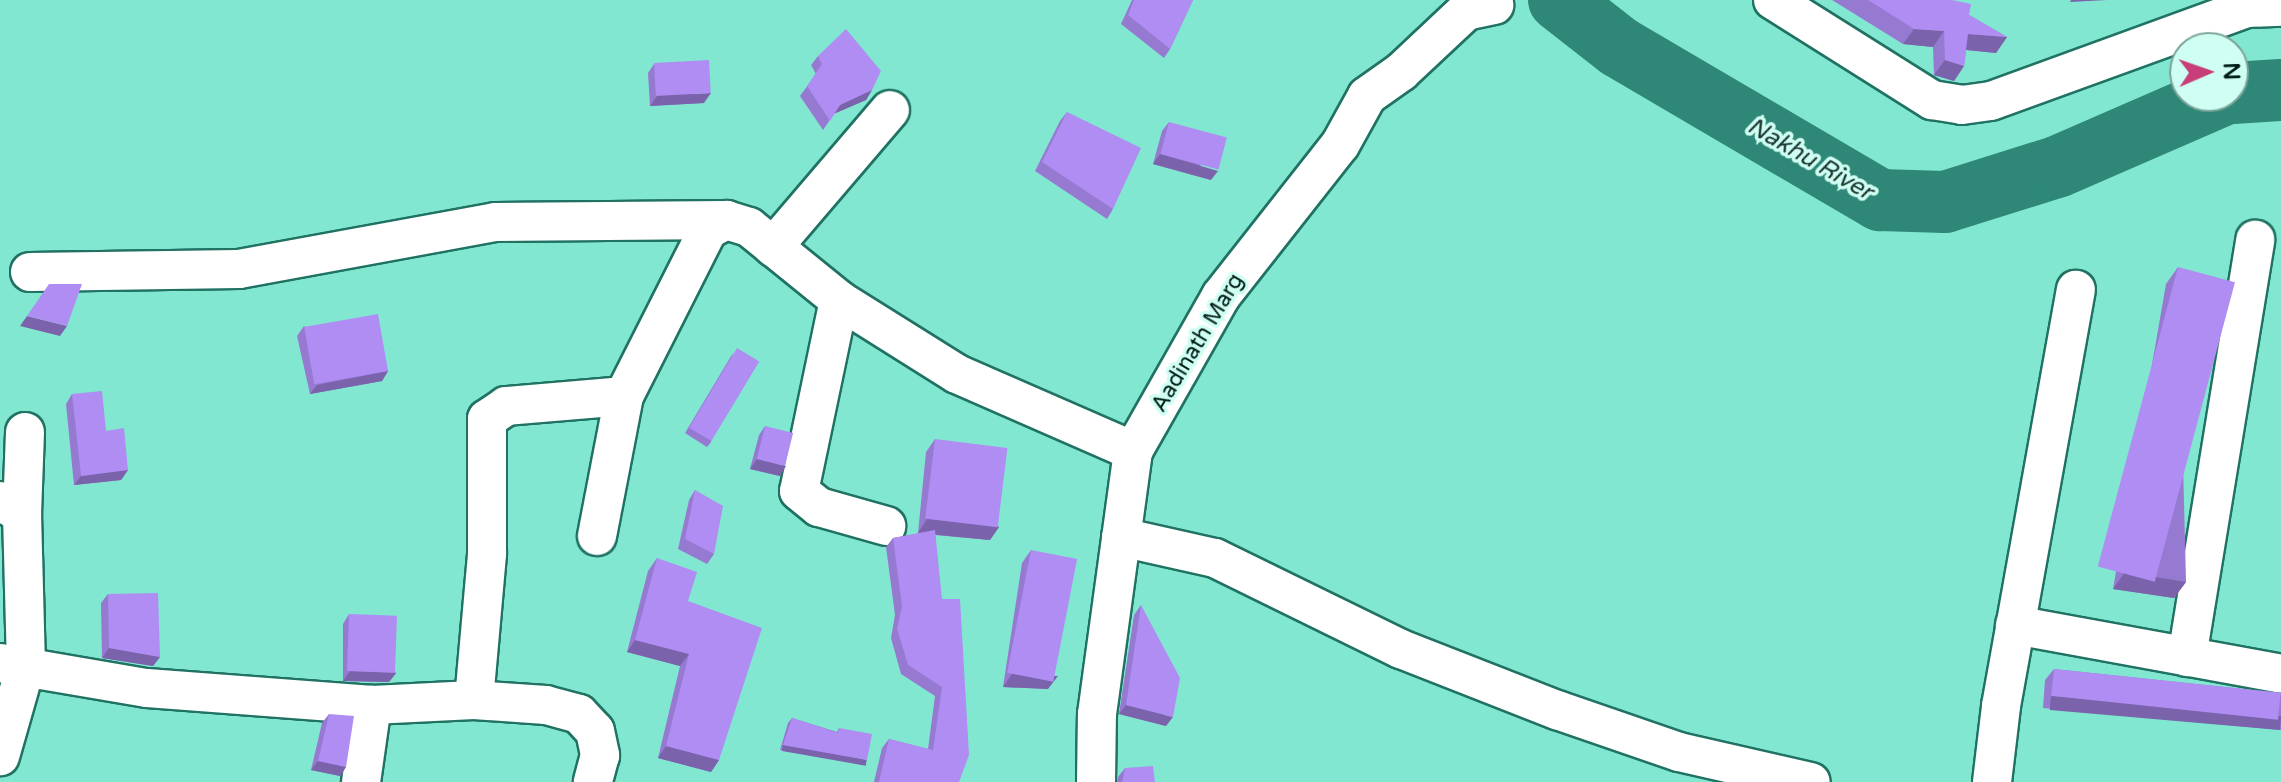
<!DOCTYPE html>
<html>
<head>
<meta charset="utf-8">
<style>
	body { margin:0 }
	#map { position:relative; width:2281px; height:782px; overflow:hidden; background:#82e7d1; font-family:"Varela Round",sans-serif }
	div>[style] { position:absolute }
	[style*='--x'] { left:calc(var(--x)*1px); top:calc(var(--y)*1px); width:calc(var(--w)*1px); rotate:calc(var(--a)*1deg) }
	.river>* { height:62px; margin:-31px; padding:0 31px; transform-origin:31px; border-radius:31px; background:#2f8877 }
	.roads { filter:drop-shadow(2px 0 #207263) drop-shadow(-2px 0 #207263) drop-shadow(0 2px #207263) drop-shadow(0 -2px #207263) }
	.street>* { height:38px; margin:-19px; padding:0 19px; transform-origin:19px; border-radius:19px; background:#fff }
	.wall>* { inset:0; background:#9679d1 }
	.shaded-wall>* { inset:0; background:#7a63aa; transform-origin:0 0 }
	.building>* { inset:0; background:#af8df3; transform-origin:0 0 }
	span { translate:-50% -50%; white-space:nowrap; text-align:center; line-height:1.15; -webkit-text-stroke:7px #cffef2; paint-order:stroke }
	.street-label { font-size:22px; color:#001d17 }
	.water-label { font-size:24px; color:#1a352f; font-style:italic }
	.north { position:absolute; left:2169px; top:32px; width:80px; height:80px; box-sizing:border-box; background:#cffef2; border:2px solid #7ca49a; border-radius:50%; rotate:88deg; font-size:22px; font-weight:700; line-height:32px; text-align:center; color:#001d17 }
	.north::after { content:''; display:block; margin:auto; width:28px; height:36px; background:#c73e79; clip-path:polygon(50% 0,100% 100%,50% 72%,0 100%) }
</style>
</head>
<body>
<div id="map">
	<div class="river">
		<i style="--x:1559;--y:0;--w:76;--a:38.1"></i>
		<i style="--x:1619;--y:47;--w:303;--a:30.4"></i>
		<i style="--x:1880;--y:200;--w:65;--a:1.8"></i>
		<i style="--x:1945;--y:202;--w:117;--a:-17.4"></i>
		<i style="--x:2057;--y:167;--w:178;--a:-23.5"></i>
		<i style="--x:2233;--y:93;--w:48;--a:-3.6"></i>
	</div>
	<div class="roads">
		<div class="street">
			<i style="--x:1773;--y:0;--w:188;--a:32.2"></i>
			<i style="--x:1932;--y:100;--w:30;--a:9"></i>
			<i style="--x:1962;--y:105;--w:29;--a:-8"></i>
			<i style="--x:1991;--y:101;--w:271;--a:-20"></i>
			<i style="--x:2246;--y:8;--w:35;--a:-2"></i>
			<i style="--x:773;--y:247;--w:180;--a:-49.5"></i>
			<i style="--x:30;--y:272;--w:209;--a:-0.8"></i>
			<i style="--x:239;--y:269;--w:260;--a:-10.4"></i>
			<i style="--x:495;--y:222;--w:231;--a:-0.5"></i>
			<i style="--x:839;--y:300;--w:195;--a:101.8"></i>
			<i style="--x:799;--y:491;--w:26;--a:39"></i>
			<i style="--x:819;--y:507;--w:70;--a:15.8"></i>
			<i style="--x:0;--y:501;--w:26;--a:31"></i>
			<i style="--x:22;--y:514;--w:151;--a:88.5"></i>
			<i style="--x:26;--y:665;--w:95;--a:105.9"></i>
			<i style="--x:22;--y:514;--w:82;--a:-87.9"></i>
			<i style="--x:597;--y:536;--w:143;--a:-79.1"></i>
			<i style="--x:1121;--y:537;--w:96;--a:12.6"></i>
			<i style="--x:1215;--y:558;--w:207;--a:26.1"></i>
			<i style="--x:1401;--y:649;--w:168;--a:21.4"></i>
			<i style="--x:1557;--y:710;--w:129;--a:19"></i>
			<i style="--x:1679;--y:752;--w:135;--a:12.8"></i>
			<i style="--x:2015;--y:625;--w:270;--a:10.4"></i>
			<i style="--x:2187;--y:657;--w:423;--a:-80.7"></i>
			<i style="--x:0;--y:663;--w:149;--a:9.7"></i>
			<i style="--x:147;--y:688;--w:226;--a:4.3"></i>
			<i style="--x:372;--y:705;--w:102;--a:-2.8"></i>
			<i style="--x:474;--y:700;--w:72;--a:4"></i>
			<i style="--x:546;--y:705;--w:34;--a:15"></i>
			<i style="--x:579;--y:714;--w:23;--a:47"></i>
			<i style="--x:595;--y:731;--w:25;--a:78"></i>
			<i style="--x:600;--y:755;--w:28;--a:105"></i>
			<i style="--x:474;--y:700;--w:148;--a:-84.9"></i>
			<i style="--x:487;--y:553;--w:134;--a:-90"></i>
			<i style="--x:487;--y:419;--w:23;--a:-34"></i>
			<i style="--x:506;--y:406;--w:118;--a:-4.8"></i>
			<i style="--x:624;--y:396;--w:186;--a:-63.2"></i>
			<i style="--x:708;--y:230;--w:21;--a:-29"></i>
			<i style="--x:726;--y:220;--w:24;--a:17"></i>
			<i style="--x:749;--y:227;--w:116;--a:39"></i>
			<i style="--x:839;--y:300;--w:139;--a:32.1"></i>
			<i style="--x:957;--y:374;--w:192;--a:23.6"></i>
			<i style="--x:361;--y:782;--w:78;--a:-81.9"></i>
			<i style="--x:1096;--y:782;--w:68;--a:-89.2"></i>
			<i style="--x:1097;--y:714;--w:265;--a:-82.2"></i>
			<i style="--x:1133;--y:451;--w:178;--a:-60.4"></i>
			<i style="--x:1221;--y:296;--w:192;--a:-51.8"></i>
			<i style="--x:1340;--y:145;--w:56;--a:-61.1"></i>
			<i style="--x:1367;--y:96;--w:42;--a:-35.2"></i>
			<i style="--x:1401;--y:72;--w:89;--a:-43.2"></i>
			<i style="--x:1466;--y:11;--w:29;--a:-12"></i>
			<i style="--x:1992;--y:782;--w:77;--a:-83.2"></i>
			<i style="--x:2001;--y:706;--w:423;--a:-79.8"></i>
		</div>
	</div>
	<div class="wall">
		<i style="clip-path:polygon(1132px 0,1193px 0,1170px 49px,1164px 58px,1121px 24px)"></i>
		<i style="clip-path:polygon(1832px 0,1952px 0,1969px 15px,2007px 37px,1996px 53px,1966px 50px,1964px 66px,1954px 81px,1934px 75px,1933px 47px,1903px 44px)"></i>
		<i style="clip-path:polygon(818px 56px,872px 90px,866px 100px,834px 114px,823px 130px,800px 96px,816px 74px,811px 65px)"></i>
		<i style="clip-path:polygon(654px 64px,704px 103px,650px 106px,648px 73px)"></i>
		<i style="clip-path:polygon(1067px 112px,1113px 209px,1107px 219px,1035px 171px,1060px 121px)"></i>
		<i style="clip-path:polygon(1169px 122px,1211px 180px,1153px 164px,1162px 131px)"></i>
		<i style="clip-path:polygon(2178px 267px,2186px 582px,2174px 598px,2113px 589px,2166px 284px)"></i>
		<i style="clip-path:polygon(304px 326px,388px 371px,382px 381px,310px 394px,297px 336px)"></i>
		<i style="clip-path:polygon(733px 353px,711px 442px,707px 447px,685px 433px)"></i>
		<i style="clip-path:polygon(72px 394px,106px 431px,128px 470px,121px 480px,74px 485px,66px 404px)"></i>
		<i style="clip-path:polygon(765px 426px,780px 476px,750px 469px,759px 435px)"></i>
		<i style="clip-path:polygon(935px 439px,999px 527px,990px 540px,935px 535px,959px 782px,874px 782px,882px 748px,889px 739px,928px 749px,935px 696px,901px 674px,891px 638px,895px 615px,886px 547px,893px 538px,920px 533px,918px 533px,926px 452px)"></i>
		<i style="clip-path:polygon(695px 490px,714px 554px,707px 564px,678px 549px,689px 500px)"></i>
		<i style="clip-path:polygon(1031px 550px,1048px 689px,1003px 687px,1022px 563px)"></i>
		<i style="clip-path:polygon(657px 558px,688px 601px,719px 760px,711px 772px,658px 758px,680px 666px,627px 652px,648px 571px)"></i>
		<i style="clip-path:polygon(108px 594px,160px 657px,153px 666px,102px 658px,101px 603px)"></i>
		<i style="clip-path:polygon(1141px 605px,1166px 726px,1119px 714px,1134px 615px)"></i>
		<i style="clip-path:polygon(349px 614px,396px 673px,389px 682px,343px 681px,343px 624px)"></i>
		<i style="clip-path:polygon(2054px 669px,2281px 693px,2281px 730px,2043px 708px,2045px 680px)"></i>
		<i style="clip-path:polygon(329px 714px,346px 767px,340px 776px,311px 770px,322px 723px)"></i>
		<i style="clip-path:polygon(792px 718px,837px 732px,839px 728px,864px 765px,780px 750px,788px 723px)"></i>
		<i style="clip-path:polygon(1125px 768px,1155px 782px,1117px 782px,1118px 777px)"></i>
	</div>
	<div class="shaded-wall">
		<i style="clip-path:polygon(2071px 0,2107px 0,2070px 2px)"></i>
		<i style="clip-path:polygon(1914px 29px,1944px 31px,1933px 47px,1903px 44px)"></i>
		<i style="clip-path:polygon(1968px 34px,2007px 37px,1996px 53px,1957px 49px)"></i>
		<i style="clip-path:polygon(1945px 60px,1964px 66px,1954px 81px,1934px 75px)"></i>
		<i style="clip-path:polygon(872px 90px,866px 100px,833px 114px,840px 105px)"></i>
		<i style="clip-path:polygon(711px 93px,704px 103px,650px 106px,657px 96px)"></i>
		<i style="clip-path:polygon(1160px 154px,1218px 171px,1211px 180px,1153px 164px)"></i>
		<i style="clip-path:polygon(27px 316px,67px 326px,60px 336px,20px 326px)"></i>
		<i style="clip-path:polygon(388px 371px,382px 381px,310px 394px,317px 385px)"></i>
		<i style="clip-path:polygon(757px 459px,786px 466px,780px 476px,750px 469px)"></i>
		<i style="clip-path:polygon(128px 470px,121px 480px,74px 485px,81px 476px)"></i>
		<i style="clip-path:polygon(927px 519px,999px 527px,990px 540px,918px 533px)"></i>
		<i style="clip-path:polygon(2125px 572px,2186px 582px,2174px 598px,2113px 589px)"></i>
		<i style="clip-path:polygon(635px 640px,689px 654px,680px 666px,627px 652px)"></i>
		<i style="clip-path:polygon(109px 648px,160px 657px,153px 666px,102px 658px)"></i>
		<i style="clip-path:polygon(350px 671px,396px 673px,389px 682px,343px 681px)"></i>
		<i style="clip-path:polygon(1012px 674px,1058px 676px,1048px 689px,1003px 687px)"></i>
		<i style="left:2051px;top:696px;width:231px;height:14px;rotate:5deg"></i>
		<i style="clip-path:polygon(1126px 705px,1173px 717px,1166px 726px,1119px 714px)"></i>
		<i style="left:783px;top:745px;width:85px;height:6px;rotate:10deg"></i>
		<i style="clip-path:polygon(666px 746px,719px 760px,711px 772px,658px 758px)"></i>
		<i style="clip-path:polygon(318px 761px,346px 767px,340px 776px,311px 770px)"></i>
	</div>
	<div class="building">
		<i style="clip-path:polygon(1134px 0,1193px 0,1170px 49px,1128px 15px)"></i>
		<i style="clip-path:polygon(1868px 0,1952px 0,1971px 4px,1969px 15px,2007px 37px,1968px 34px,1964px 66px,1945px 60px,1944px 31px,1914px 29px)"></i>
		<i style="clip-path:polygon(846px 29px,881px 71px,872px 90px,840px 105px,830px 121px,807px 86px,822px 64px,818px 56px)"></i>
		<i style="left:709px;top:60px;width:33px;height:55px;rotate:87deg"></i>
		<i style="clip-path:polygon(1067px 112px,1141px 148px,1113px 209px,1042px 162px)"></i>
		<i style="left:1169px;top:122px;width:60px;height:33px;rotate:15deg"></i>
		<i style="left:2178px;top:267px;width:59px;height:310px;rotate:15deg"></i>
		<i style="clip-path:polygon(49px 284px,82px 284px,67px 326px,27px 316px)"></i>
		<i style="left:378px;top:314px;width:58px;height:75px;rotate:80deg"></i>
		<i style="left:737px;top:348px;width:26px;height:93px;rotate:31deg"></i>
		<i style="clip-path:polygon(102px 391px,106px 431px,124px 428px,128px 470px,81px 476px,72px 394px)"></i>
		<i style="left:765px;top:426px;width:29px;height:34px;rotate:14deg"></i>
		<i style="left:935px;top:439px;width:73px;height:80px;rotate:7deg"></i>
		<i style="clip-path:polygon(695px 490px,723px 506px,714px 554px,685px 539px)"></i>
		<i style="clip-path:polygon(935px 530px,942px 599px,960px 599px,969px 755px,959px 782px,879px 782px,889px 739px,933px 750px,942px 687px,908px 665px,897px 629px,902px 606px,893px 538px)"></i>
		<i style="left:1031px;top:550px;width:47px;height:125px;rotate:11deg"></i>
		<i style="clip-path:polygon(657px 558px,697px 572px,688px 601px,762px 628px,719px 760px,666px 746px,689px 654px,635px 640px)"></i>
		<i style="clip-path:polygon(158px 593px,160px 657px,109px 648px,108px 594px)"></i>
		<i style="clip-path:polygon(1141px 605px,1180px 678px,1173px 717px,1126px 705px)"></i>
		<i style="left:349px;top:614px;width:48px;height:57px;rotate:2deg"></i>
		<i style="left:2054px;top:669px;width:228px;height:27px;rotate:6deg"></i>
		<i style="clip-path:polygon(329px 714px,354px 716px,346px 767px,318px 761px)"></i>
		<i style="clip-path:polygon(792px 718px,838px 733px,839px 728px,872px 734px,867px 760px,783px 745px)"></i>
		<i style="clip-path:polygon(1153px 766px,1155px 782px,1122px 782px,1125px 768px)"></i>
	</div>
	<div class="street-label">
		<span style="left:1198px;top:343px;rotate:-59deg">Aadinath Marg</span>
	</div>
	<div class="water-label">
		<span style="left:1810px;top:159px;rotate:30deg">Nakhu River</span>
	</div>
	<div class="north">N</div>
</div>
</body>
</html>
